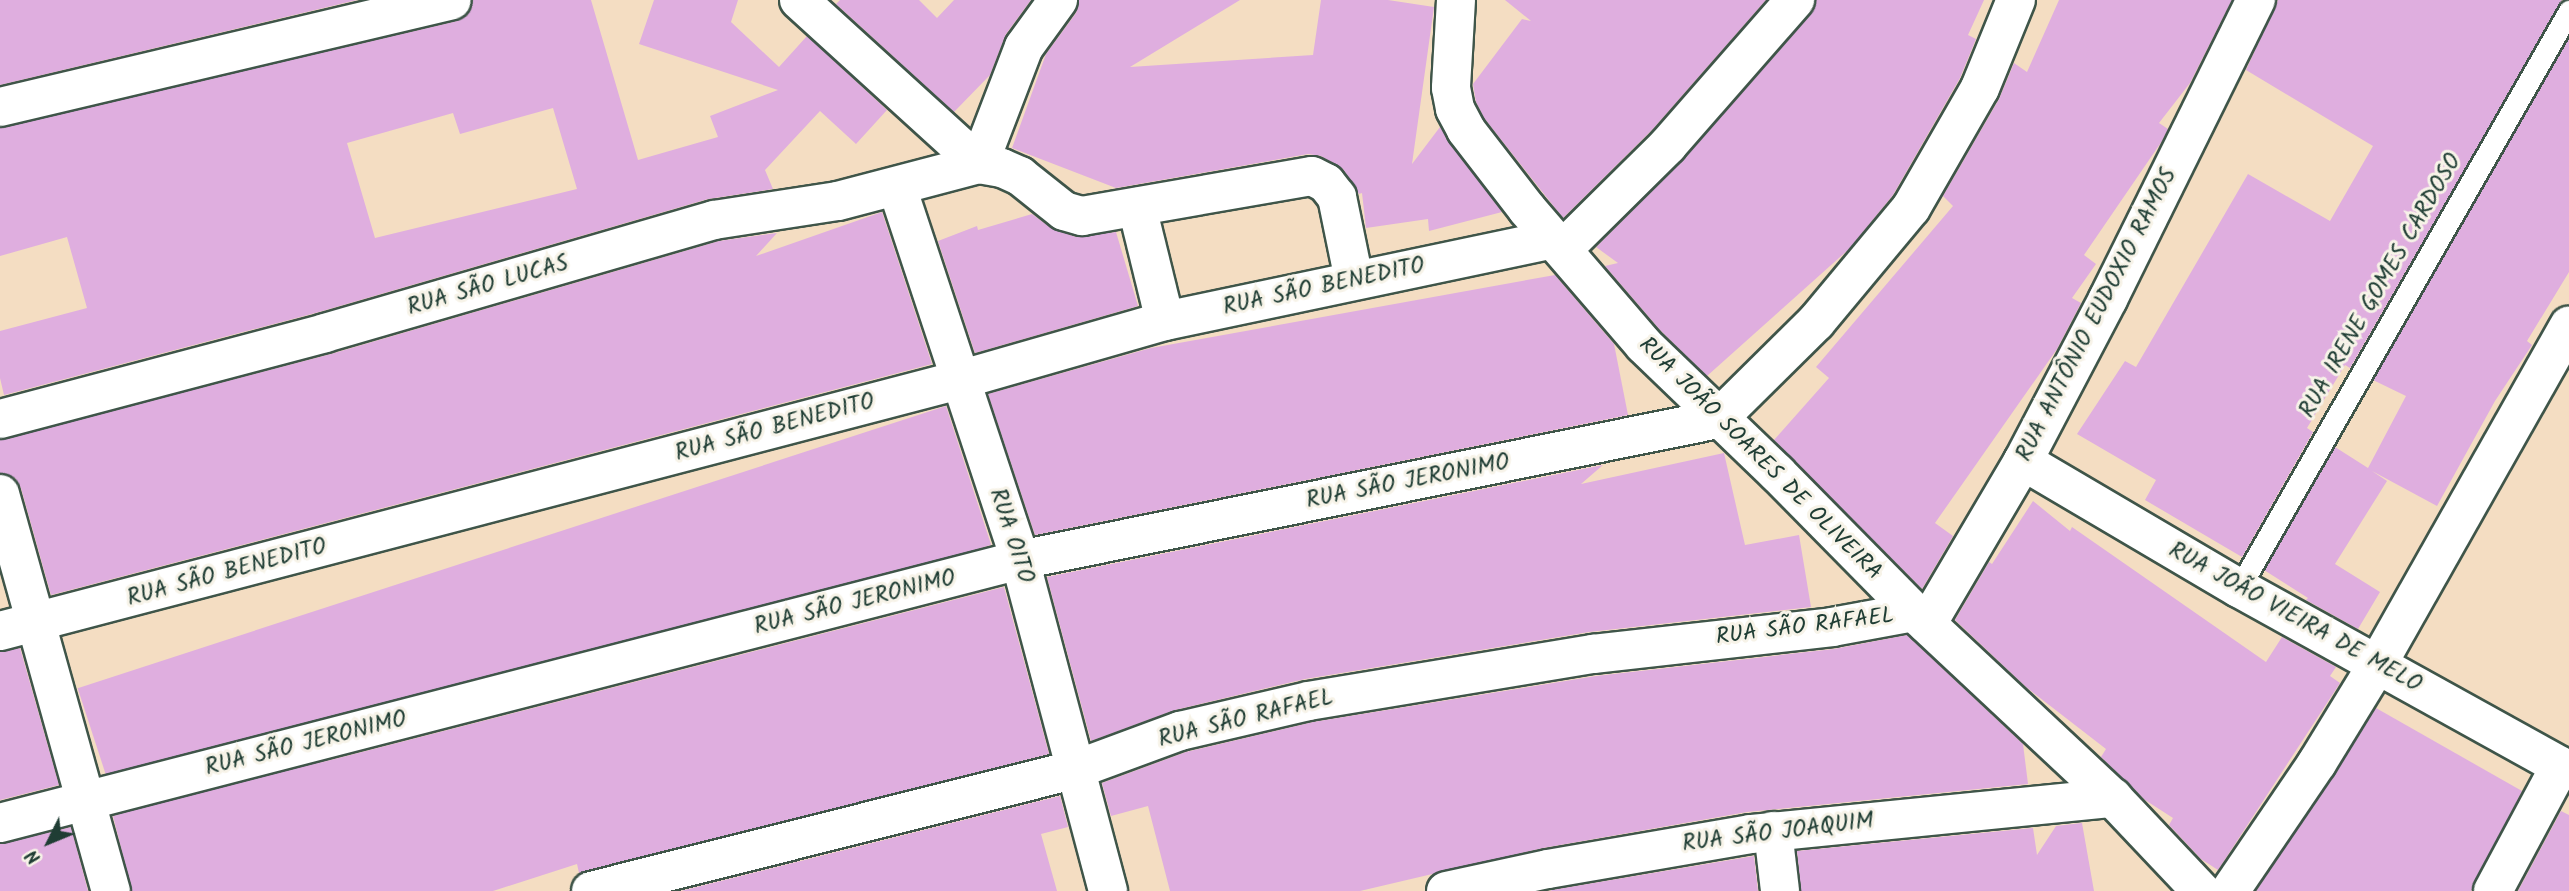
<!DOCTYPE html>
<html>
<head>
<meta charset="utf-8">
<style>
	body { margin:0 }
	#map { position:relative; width:2569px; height:891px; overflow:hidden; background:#f4ddc2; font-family:Kalam,sans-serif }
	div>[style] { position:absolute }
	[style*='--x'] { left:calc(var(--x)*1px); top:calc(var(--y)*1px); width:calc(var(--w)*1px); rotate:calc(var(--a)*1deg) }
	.building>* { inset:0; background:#dfaedf; transform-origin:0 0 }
	.roads { filter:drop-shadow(2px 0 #3f5549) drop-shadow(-2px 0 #3f5549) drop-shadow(0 2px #3f5549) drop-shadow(0 -2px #3f5549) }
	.lane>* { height:21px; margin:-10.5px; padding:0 10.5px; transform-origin:10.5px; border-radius:10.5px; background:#fff }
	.street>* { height:38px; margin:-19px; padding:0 19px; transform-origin:19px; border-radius:19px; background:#fff }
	span { translate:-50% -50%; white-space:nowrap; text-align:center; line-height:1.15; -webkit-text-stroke:6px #f7f3e8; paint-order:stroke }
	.street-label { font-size:23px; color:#1f3d34 }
	.north { position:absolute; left:14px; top:807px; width:70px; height:70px; -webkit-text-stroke:5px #f7f3e8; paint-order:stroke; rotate:227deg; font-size:19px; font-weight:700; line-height:28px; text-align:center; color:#1f3d34 }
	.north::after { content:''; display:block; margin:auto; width:24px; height:32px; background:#1f3d34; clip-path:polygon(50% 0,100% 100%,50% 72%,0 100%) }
</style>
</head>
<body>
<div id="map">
	<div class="building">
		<i style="clip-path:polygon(0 0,357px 0,0 85px)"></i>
		<i style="clip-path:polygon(evenodd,473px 0,591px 0,638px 160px,718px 137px,710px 116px,778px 90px,639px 44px,654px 0,738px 0,731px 22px,779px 67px,807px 36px,887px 110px,856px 144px,820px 111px,765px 170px,773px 189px,708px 199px,319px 312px,4px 395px,0 378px,0 331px,87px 308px,67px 237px,0 256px,0 128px,457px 21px,467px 15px,473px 0,553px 108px,577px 189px,375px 238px,347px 143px,453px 113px,460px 134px,553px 108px)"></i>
		<i style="clip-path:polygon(840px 0,919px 0,937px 18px,954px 0,1031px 0,1006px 34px,990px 75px,954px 112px,836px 4px)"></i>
		<i style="clip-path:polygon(1079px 0,1240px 0,1130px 67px,1313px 55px,1321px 0,1388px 0,1434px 7px,1412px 164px,1440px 127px,1502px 212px,1429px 231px,1428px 219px,1366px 228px,1362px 193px,1359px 194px,1343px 169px,1321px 156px,1308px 154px,1116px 188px,1012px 148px,1046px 54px,1076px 13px)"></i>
		<i style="clip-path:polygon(1505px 0,1766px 0,1652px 130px,1563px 218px,1484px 118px,1476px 102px,1473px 84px,1522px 19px,1531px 21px)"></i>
		<i style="clip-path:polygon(1816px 0,1984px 0,1968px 35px,1976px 39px,1960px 78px,1893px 195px,1849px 249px,1707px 376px,1660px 330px,1605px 266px,1618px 263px,1596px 247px,1684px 159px,1811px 14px)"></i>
		<i style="clip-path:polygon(2059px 0,2232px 0,2190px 83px,2159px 123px,2168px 129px,2162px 141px,2084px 255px,2096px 264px,2072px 298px,2081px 303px,2057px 349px,1935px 523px,1953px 536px,1922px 589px,1774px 440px,1829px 378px,1816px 367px,1953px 206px,1943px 196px,1999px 99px,2014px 63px,2027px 72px)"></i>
		<i style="clip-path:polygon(2278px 0,2562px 0,2350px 368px,2345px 365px,2307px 428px,2313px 432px,2242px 557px,2145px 500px,2156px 480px,2077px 434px,2125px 361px,2136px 367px,2248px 174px,2330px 221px,2373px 146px,2246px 70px)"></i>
		<i style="clip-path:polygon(2569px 37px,2569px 272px,2527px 341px,2532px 345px,2495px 401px,2437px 506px,2372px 471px,2387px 481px,2335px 564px,2380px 592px,2358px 629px,2306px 600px,2308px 598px,2264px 570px,2335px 447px,2368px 468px,2406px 396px,2373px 380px)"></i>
		<i style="clip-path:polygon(882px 212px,932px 364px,51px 595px,21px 488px,15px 478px,0 473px,0 440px,331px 354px,719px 241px,777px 233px,756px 256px)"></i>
		<i style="clip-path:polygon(1032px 214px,1051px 228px,1076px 237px,1116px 232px,1138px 306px,975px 353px,938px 241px,977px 226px,978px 230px)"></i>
		<i style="clip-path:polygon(1555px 275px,1614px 344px,1628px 415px,1035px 535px,988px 394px,1151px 348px)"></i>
		<i style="left:946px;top:406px;width:146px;height:913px;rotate:72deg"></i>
		<i style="clip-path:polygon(1724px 453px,1745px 545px,1799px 535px,1811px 607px,1589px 632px,1305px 679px,1175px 710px,1091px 741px,1047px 577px,1603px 465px,1581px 484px)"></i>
		<i style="clip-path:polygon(2033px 501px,2070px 531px,2072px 527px,2266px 662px,2282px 637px,2336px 667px,2330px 676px,2340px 683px,2218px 870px,2201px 859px,2169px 825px,2173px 818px,2145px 800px,2101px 757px,2106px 749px,2026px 687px,1955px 620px,1989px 562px,1992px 564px)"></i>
		<i style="clip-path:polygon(1004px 587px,1049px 754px,579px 873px,577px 864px,493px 891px,132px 891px,113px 816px)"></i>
		<i style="clip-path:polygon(1907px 635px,2023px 744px,2028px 784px,1747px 812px,1543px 848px,1360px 891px,1170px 891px,1148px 806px,1111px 816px,1102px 783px,1186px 752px,1313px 722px,1596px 676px,1834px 649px)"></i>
		<i style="clip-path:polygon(20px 648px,59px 785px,0 800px,0 652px)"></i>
		<i style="clip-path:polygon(2376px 708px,2522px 791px,2471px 891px,2256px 891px)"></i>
		<i style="clip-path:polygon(1060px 796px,1068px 827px,1041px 834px,1057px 891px,681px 891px)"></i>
		<i style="clip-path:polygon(2561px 811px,2569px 815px,2569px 891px,2518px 891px)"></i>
		<i style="clip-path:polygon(2082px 823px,2094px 891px,1801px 891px,1797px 851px,2033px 828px,2037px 855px,2056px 826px)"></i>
		<i style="clip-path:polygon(71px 827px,88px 891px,0 891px,0 844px)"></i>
		<i style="clip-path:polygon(1754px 856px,1758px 891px,1550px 891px,1552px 890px)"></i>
	</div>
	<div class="roads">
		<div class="lane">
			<i style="--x:2239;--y:588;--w:665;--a:-60.23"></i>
		</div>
		<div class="street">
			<i style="--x:799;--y:0;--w:244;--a:42.3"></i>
			<i style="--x:1456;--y:0;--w:88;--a:93.3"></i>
			<i style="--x:1451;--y:88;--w:21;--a:79"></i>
			<i style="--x:1455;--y:109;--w:24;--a:62"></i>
			<i style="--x:1466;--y:130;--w:100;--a:52.3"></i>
			<i style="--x:1527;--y:209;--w:179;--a:49.3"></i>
			<i style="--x:1644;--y:345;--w:185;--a:43.9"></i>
			<i style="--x:1777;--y:473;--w:195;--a:45.4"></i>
			<i style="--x:1914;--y:612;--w:272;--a:43.1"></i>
			<i style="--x:2113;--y:798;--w:128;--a:46.6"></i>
			<i style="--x:0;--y:107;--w:464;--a:-13.3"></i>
			<i style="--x:979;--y:164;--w:125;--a:-69"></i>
			<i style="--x:1024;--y:47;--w:58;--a:-54.1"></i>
			<i style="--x:897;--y:187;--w:393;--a:71.7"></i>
			<i style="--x:1020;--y:560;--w:342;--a:75.1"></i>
			<i style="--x:1137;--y:207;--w:117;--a:76.2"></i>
			<i style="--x:1563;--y:249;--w:148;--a:-44.7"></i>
			<i style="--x:1668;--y:145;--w:193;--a:-48.8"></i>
			<i style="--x:0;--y:419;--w:336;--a:-14.8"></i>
			<i style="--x:325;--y:333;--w:405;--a:-16.2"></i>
			<i style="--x:714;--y:220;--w:125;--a:-8.7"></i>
			<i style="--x:838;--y:201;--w:146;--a:-14.7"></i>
			<i style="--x:979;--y:164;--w:23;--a:10"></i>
			<i style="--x:1002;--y:168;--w:20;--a:24"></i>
			<i style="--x:1020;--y:176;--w:56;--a:38.5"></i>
			<i style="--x:1064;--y:211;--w:19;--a:16"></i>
			<i style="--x:1082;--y:216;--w:233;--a:-9.9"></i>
			<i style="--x:1312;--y:176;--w:16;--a:27"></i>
			<i style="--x:1326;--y:183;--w:18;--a:52"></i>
			<i style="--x:1337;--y:197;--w:85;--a:78.4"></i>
			<i style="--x:2023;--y:461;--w:251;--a:30.5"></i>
			<i style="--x:2239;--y:588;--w:377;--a:29"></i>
			<i style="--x:0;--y:494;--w:412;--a:74.4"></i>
			<i style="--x:1927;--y:624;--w:189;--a:-59.5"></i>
			<i style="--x:2023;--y:461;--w:183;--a:-62.3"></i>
			<i style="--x:2108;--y:299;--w:334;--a:-63.7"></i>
			<i style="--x:0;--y:631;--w:991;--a:-14.67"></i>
			<i style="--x:959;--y:380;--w:214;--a:-16"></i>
			<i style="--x:1165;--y:321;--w:397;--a:-11.9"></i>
			<i style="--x:0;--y:823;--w:1053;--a:-14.46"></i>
			<i style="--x:1020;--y:560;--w:712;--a:-11.42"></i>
			<i style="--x:1718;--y:419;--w:138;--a:-44.7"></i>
			<i style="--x:1816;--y:322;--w:148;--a:-50.2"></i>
			<i style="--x:1911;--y:208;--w:138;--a:-60.1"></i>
			<i style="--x:1980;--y:88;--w:95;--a:-67.8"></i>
			<i style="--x:1773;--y:831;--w:60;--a:83.3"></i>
			<i style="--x:591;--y:891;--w:501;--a:-14.09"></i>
			<i style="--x:1077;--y:769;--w:110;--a:-20.3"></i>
			<i style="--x:1180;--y:731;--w:132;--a:-13.1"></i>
			<i style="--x:1309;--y:701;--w:288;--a:-9.4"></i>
			<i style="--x:1593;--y:654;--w:241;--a:-6.4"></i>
			<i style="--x:1832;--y:627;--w:83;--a:-10.4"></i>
			<i style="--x:1446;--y:891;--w:104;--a:-12.2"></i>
			<i style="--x:1548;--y:869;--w:206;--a:-9.8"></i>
			<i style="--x:1751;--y:834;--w:364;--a:-5.7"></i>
			<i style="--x:2230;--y:891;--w:155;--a:-55.8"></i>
			<i style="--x:2317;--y:763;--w:115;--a:-58.5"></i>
			<i style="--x:2377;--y:665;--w:390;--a:-60.5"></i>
			<i style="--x:2493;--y:891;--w:142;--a:-61.8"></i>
		</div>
	</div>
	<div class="street-label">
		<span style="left:488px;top:286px;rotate:-16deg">RUA SÃO LUCAS</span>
		<span style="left:2381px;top:286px;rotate:-60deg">RUA IRENE GOMES CARDOSO</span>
		<span style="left:1324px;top:287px;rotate:-12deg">RUA SÃO BENEDITO</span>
		<span style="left:2097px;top:315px;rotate:-63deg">RUA ANTÔNIO EUDOXIO RAMOS</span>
		<span style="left:775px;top:428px;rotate:-15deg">RUA SÃO BENEDITO</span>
		<span style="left:1760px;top:459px;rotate:45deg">RUA JOÃO SOARES DE OLIVEIRA</span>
		<span style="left:1408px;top:482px;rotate:-11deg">RUA SÃO JERONIMO</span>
		<span style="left:1011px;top:536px;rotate:72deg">RUA OITO</span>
		<span style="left:227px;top:573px;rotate:-15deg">RUA SÃO BENEDITO</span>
		<span style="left:855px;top:603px;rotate:-14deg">RUA SÃO JERONIMO</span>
		<span style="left:2295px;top:618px;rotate:29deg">RUA JOÃO VIEIRA DE MELO</span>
		<span style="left:1805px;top:627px;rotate:-7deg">RUA SÃO RAFAEL</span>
		<span style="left:1246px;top:719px;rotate:-14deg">RUA SÃO RAFAEL</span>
		<span style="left:306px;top:744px;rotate:-14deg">RUA SÃO JERONIMO</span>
		<span style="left:1778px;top:833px;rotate:-7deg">RUA SÃO JOAQUIM</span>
	</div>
	<div class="north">N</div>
</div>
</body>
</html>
